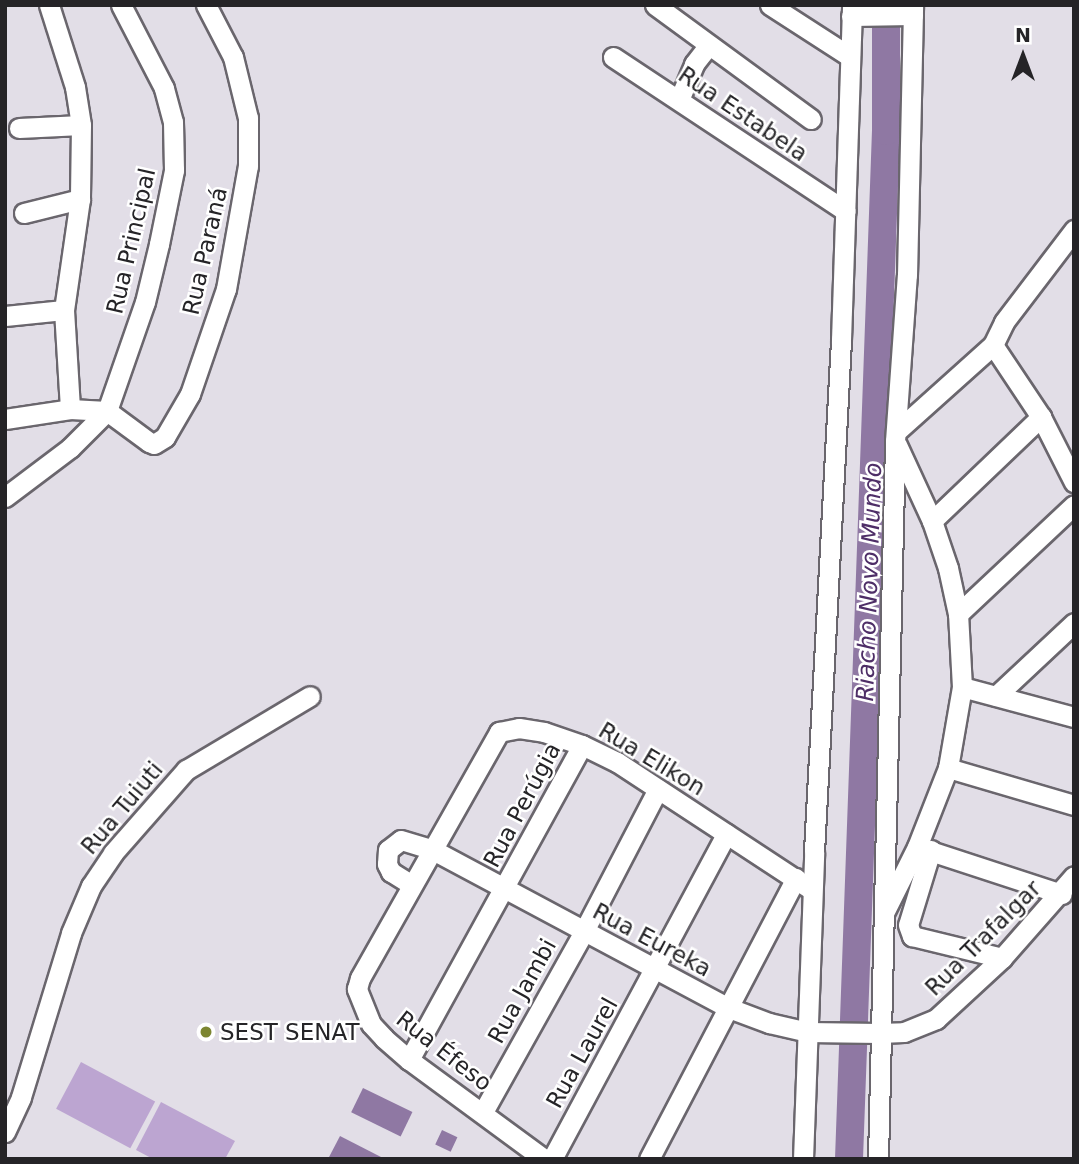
<!DOCTYPE html>
<html>
<head>
<meta charset="utf-8">
<style>
	body { margin:0 }
	#map { position:relative; width:1079px; height:1164px; overflow:hidden; background:#e2dee7; font-family:"DejaVu Sans",sans-serif }
	div>[style] { position:absolute }
	[style*='--x'] { left:calc(var(--x)*1px); top:calc(var(--y)*1px); width:calc(var(--w)*1px); rotate:calc(var(--a)*1deg) }
	.green>* { inset:0; background:#bca5d1; transform-origin:0 0 }
	.water>* { inset:0; background:#8f78a3; transform-origin:0 0 }
	.river>* { height:28px; margin:-14px; padding:0 14px; transform-origin:14px; border-radius:14px; background:#8f78a3 }
	.roads { filter:drop-shadow(2px 0 #6a666d) drop-shadow(-2px 0 #6a666d) drop-shadow(0 2px #6a666d) drop-shadow(0 -2px #6a666d) }
	.minor>* { height:19px; margin:-9.5px; padding:0 9.5px; transform-origin:9.5px; border-radius:9.5px; background:#fff }
	.dots>* { width:19px; height:19px; translate:-50% -50%; box-sizing:border-box; border:4px solid #fff; border-radius:50% }
	span { translate:-50% -50%; white-space:nowrap; text-align:center; line-height:1.15; -webkit-text-stroke:5px #fff; paint-order:stroke }
	.street-label { font-size:23px; color:#252427 }
	.poi-label { font-size:23px; color:#252427 }
	.left { translate:0 -50%; text-align:left }
	.water-label { font-size:24px; color:#4e2e67; font-style:italic }
	.frame { position:absolute; inset:0; border:7px solid #252427; pointer-events:none }
	.north { position:absolute; left:988px; top:21px; width:70px; height:70px; -webkit-text-stroke:5px #fff; paint-order:stroke; rotate:0deg; font-size:19px; font-weight:700; line-height:28px; text-align:center; color:#252427 }
	.north::after { content:''; display:block; margin:auto; width:24px; height:32px; background:#252427; clip-path:polygon(50% 0,100% 100%,50% 72%,0 100%) }
</style>
</head>
<body>
<div id="map">
	<div class="green">
		<i style="left:81px;top:1062px;width:84px;height:53px;rotate:28deg"></i>
		<i style="clip-path:polygon(161px 1102px,235px 1141px,225px 1159px,153px 1159px,136px 1150px)"></i>
	</div>
	<div class="water">
		<i style="left:363px;top:1088px;width:55px;height:27px;rotate:26deg"></i>
		<i style="left:442px;top:1130px;width:17px;height:16px;rotate:25deg"></i>
		<i style="clip-path:polygon(340px 1136px,381px 1157px,380px 1159px,328px 1159px)"></i>
	</div>
	<div class="river">
		<i style="--x:849;--y:1159;--w:1029;--a:-87.94"></i>
		<i style="--x:886;--y:131;--w:126;--a:-90"></i>
	</div>
	<div class="roads">
		<div class="minor">
			<i style="--x:49;--y:5;--w:86;--a:72.4"></i>
			<i style="--x:75;--y:87;--w:38;--a:81"></i>
			<i style="--x:81;--y:125;--w:74;--a:90.8"></i>
			<i style="--x:80;--y:199;--w:112;--a:98.2"></i>
			<i style="--x:64;--y:310;--w:99;--a:86.5"></i>
			<i style="--x:655;--y:5;--w:193;--a:36.2"></i>
			<i style="--x:770;--y:5;--w:94;--a:32.8"></i>
			<i style="--x:851;--y:16;--w:62;--a:-0.9"></i>
			<i style="--x:613;--y:57;--w:279;--a:33.5"></i>
			<i style="--x:679;--y:100;--w:39;--a:-67"></i>
			<i style="--x:694;--y:64;--w:23;--a:-52"></i>
			<i style="--x:19;--y:128;--w:62;--a:-2.8"></i>
			<i style="--x:24;--y:213;--w:58;--a:-14"></i>
			<i style="--x:5;--y:316;--w:59;--a:-5.8"></i>
			<i style="--x:993;--y:345;--w:87;--a:56.3"></i>
			<i style="--x:1041;--y:417;--w:73;--a:63.1"></i>
			<i style="--x:107;--y:411;--w:52;--a:36.4"></i>
			<i style="--x:149;--y:442;--w:5;--a:22"></i>
			<i style="--x:154;--y:444;--w:13;--a:-32"></i>
			<i style="--x:165;--y:437;--w:50;--a:-59.8"></i>
			<i style="--x:190;--y:394;--w:111;--a:-71.1"></i>
			<i style="--x:226;--y:289;--w:125;--a:-79.9"></i>
			<i style="--x:248;--y:166;--w:48;--a:-90"></i>
			<i style="--x:248;--y:118;--w:63;--a:-103.8"></i>
			<i style="--x:233;--y:57;--w:59;--a:-117.4"></i>
			<i style="--x:5;--y:419;--w:66;--a:-8.7"></i>
			<i style="--x:70;--y:409;--w:37;--a:3"></i>
			<i style="--x:897;--y:431;--w:129;--a:-41.9"></i>
			<i style="--x:993;--y:345;--w:25;--a:-64"></i>
			<i style="--x:1004;--y:322;--w:116;--a:-52.7"></i>
			<i style="--x:5;--y:497;--w:81;--a:-37"></i>
			<i style="--x:70;--y:448;--w:52;--a:-45"></i>
			<i style="--x:107;--y:411;--w:115;--a:-70.8"></i>
			<i style="--x:145;--y:302;--w:60;--a:-76.4"></i>
			<i style="--x:159;--y:244;--w:76;--a:-78.5"></i>
			<i style="--x:174;--y:170;--w:48;--a:-91.2"></i>
			<i style="--x:173;--y:122;--w:35;--a:-105"></i>
			<i style="--x:164;--y:88;--w:93;--a:-117.4"></i>
			<i style="--x:932;--y:521;--w:151;--a:-43.7"></i>
			<i style="--x:958;--y:614;--w:159;--a:-43.2"></i>
			<i style="--x:962;--y:687;--w:116;--a:15"></i>
			<i style="--x:996;--y:696;--w:107;--a:-43.1"></i>
			<i style="--x:948;--y:768;--w:131;--a:16.4"></i>
			<i style="--x:921;--y:848;--w:148;--a:18.1"></i>
			<i style="--x:931;--y:850;--w:78;--a:107"></i>
			<i style="--x:908;--y:925;--w:12;--a:70"></i>
			<i style="--x:912;--y:936;--w:93;--a:13.7"></i>
			<i style="--x:412;--y:885;--w:25;--a:-148"></i>
			<i style="--x:391;--y:872;--w:9;--a:-117"></i>
			<i style="--x:387;--y:864;--w:14;--a:-86"></i>
			<i style="--x:388;--y:850;--w:16;--a:-38"></i>
			<i style="--x:401;--y:840;--w:34;--a:17"></i>
			<i style="--x:433;--y:850;--w:336;--a:28.1"></i>
			<i style="--x:729;--y:1008;--w:43;--a:20.6"></i>
			<i style="--x:769;--y:1023;--w:39;--a:13"></i>
			<i style="--x:807;--y:1032;--w:72;--a:0.8"></i>
			<i style="--x:879;--y:1033;--w:25;--a:-2"></i>
			<i style="--x:904;--y:1032;--w:35;--a:-22"></i>
			<i style="--x:936;--y:1019;--w:90;--a:-42.7"></i>
			<i style="--x:1002;--y:958;--w:109;--a:-48.7"></i>
			<i style="--x:885;--y:911;--w:72;--a:-63.4"></i>
			<i style="--x:917;--y:847;--w:85;--a:-68.6"></i>
			<i style="--x:948;--y:768;--w:82;--a:-80.2"></i>
			<i style="--x:962;--y:687;--w:73;--a:-93.1"></i>
			<i style="--x:958;--y:614;--w:47;--a:-102.3"></i>
			<i style="--x:948;--y:568;--w:50;--a:-108.8"></i>
			<i style="--x:932;--y:521;--w:84;--a:-114.7"></i>
			<i style="--x:409;--y:1060;--w:359;--a:-61.2"></i>
			<i style="--x:483;--y:1112;--w:207;--a:-60.8"></i>
			<i style="--x:584;--y:931;--w:160;--a:-62.5"></i>
			<i style="--x:5;--y:1132;--w:38;--a:-65"></i>
			<i style="--x:21;--y:1097;--w:171;--a:-73"></i>
			<i style="--x:71;--y:933;--w:51;--a:-66.9"></i>
			<i style="--x:91;--y:886;--w:40;--a:-56"></i>
			<i style="--x:113;--y:853;--w:111;--a:-48.7"></i>
			<i style="--x:186;--y:770;--w:144;--a:-30.8"></i>
			<i style="--x:544;--y:1159;--w:167;--a:-143.7"></i>
			<i style="--x:409;--y:1060;--w:33;--a:-139"></i>
			<i style="--x:384;--y:1038;--w:19;--a:-133"></i>
			<i style="--x:371;--y:1024;--w:38;--a:-112"></i>
			<i style="--x:357;--y:989;--w:11;--a:-75"></i>
			<i style="--x:360;--y:978;--w:283;--a:-60.5"></i>
			<i style="--x:499;--y:732;--w:20;--a:-11"></i>
			<i style="--x:519;--y:728;--w:25;--a:9"></i>
			<i style="--x:544;--y:732;--w:40;--a:18.9"></i>
			<i style="--x:582;--y:745;--w:39;--a:26"></i>
			<i style="--x:617;--y:762;--w:233;--a:33.3"></i>
			<i style="--x:552;--y:1159;--w:369;--a:-61.8"></i>
			<i style="--x:649;--y:1159;--w:317;--a:-62.4"></i>
			<i style="--x:803;--y:1159;--w:307;--a:-87.9"></i>
			<i style="--x:814;--y:852;--w:513;--a:-86.98"></i>
			<i style="--x:841;--y:340;--w:335;--a:-88.1"></i>
			<i style="--x:878;--y:1159;--w:718;--a:-88.64"></i>
			<i style="--x:895;--y:441;--w:166;--a:-85.9"></i>
			<i style="--x:907;--y:275;--w:270;--a:-88.7"></i>
		</div>
	</div>
	<div class="dots">
		<i style="left:206px;top:1032px;background:#7c8531"></i>
	</div>
	<div class="street-label">
		<span style="left:743px;top:114px;rotate:34deg">Rua Estabela</span>
		<span style="left:131px;top:241px;rotate:-77deg">Rua Principal</span>
		<span style="left:205px;top:251px;rotate:-77deg">Rua Paraná</span>
		<span style="left:652px;top:759px;rotate:31deg">Rua Elikon</span>
		<span style="left:522px;top:805px;rotate:-62deg">Rua Perúgia</span>
		<span style="left:122px;top:808px;rotate:-50deg">Rua Tuiuti</span>
		<span style="left:983px;top:938px;rotate:-45deg">Rua Trafalgar</span>
		<span style="left:652px;top:940px;rotate:28deg">Rua Eureka</span>
		<span style="left:522px;top:991px;rotate:-61deg">Rua Jambi</span>
		<span style="left:444px;top:1051px;rotate:38deg">Rua Éfeso</span>
		<span style="left:582px;top:1053px;rotate:-61deg">Rua Laurel</span>
	</div>
	<div class="poi-label">
		<span class="left" style="left:220px;top:1032px">SEST SENAT</span>
	</div>
	<div class="water-label">
		<span style="left:870px;top:582px;rotate:-88deg">Riacho Novo Mundo</span>
	</div>
	<div class="frame"></div>
	<div class="north">N</div>
</div>
</body>
</html>
